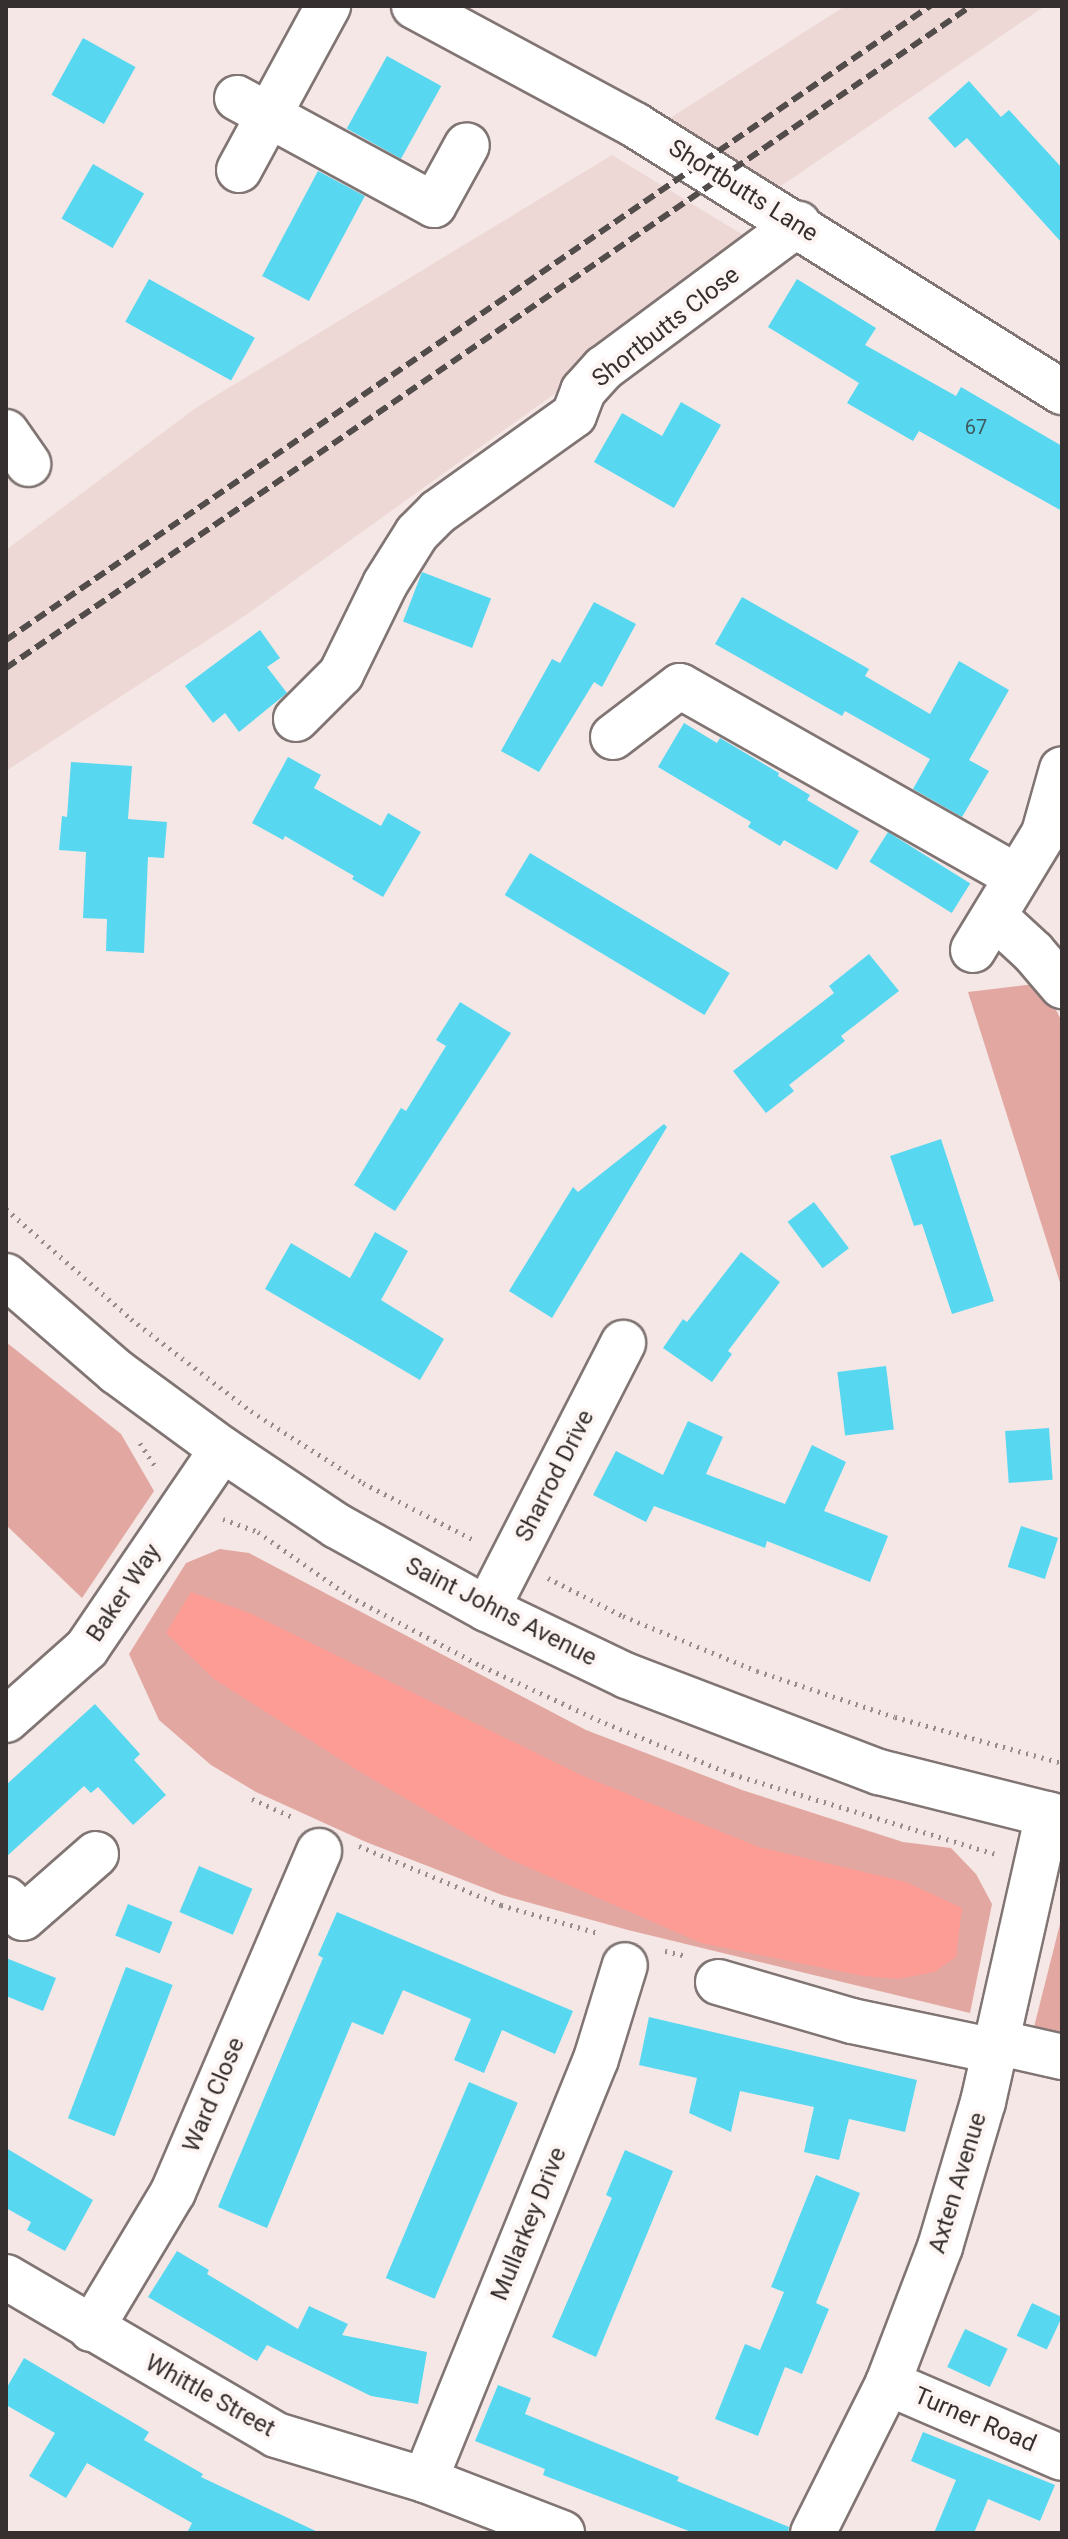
<!DOCTYPE html>
<html>
<head>
<meta charset="utf-8">
<style>
	body { margin:0 }
	#map { position:relative; width:1068px; height:2539px; overflow:hidden; background:#f4e7e5; font-family:Roboto,sans-serif }
	div>[style] { position:absolute }
	[style*='--x'] { left:calc(var(--x)*1px); top:calc(var(--y)*1px); width:calc(var(--w)*1px); rotate:calc(var(--a)*1deg) }
	.built>* { inset:0; background:#edd8d6 }
	.green>* { inset:0; background:#e3a7a1 }
	.water>* { inset:0; background:#fc9c95 }
	.building>* { inset:0; background:#57d8f0; transform-origin:0 0 }
	.path>* { height:5px; margin-top:-2.5px; transform-origin:0; background:repeating-linear-gradient(90deg,#958c8b 0 2px,transparent 0 8px) }
	.roads { filter:drop-shadow(2px 0 #807573) drop-shadow(-2px 0 #807573) drop-shadow(0 2px #807573) drop-shadow(0 -2px #807573) }
	.minor>* { height:44px; margin:-22px; padding:0 22px; transform-origin:22px; border-radius:22px; background:#fff }
	.highway>* { height:44px; margin:-22px; padding:0 22px; transform-origin:22px; border-radius:22px; background:#fff }
	.rail>* { height:6px; margin-top:-3px; transform-origin:0; background:repeating-linear-gradient(90deg,#524c4b 0 12px,transparent 0 18px) }
	span { translate:-50% -50%; white-space:nowrap; text-align:center; line-height:1.15; -webkit-text-stroke:8px #fdf5f4; paint-order:stroke }
	.number-label { font-size:20px; color:#3e5a5f }
	.number-label span { -webkit-text-stroke-width:0 }
	.street-label { font-size:24px; color:#35302f }
	.frame { position:absolute; inset:0; border:8px solid #35302f; pointer-events:none }
</style>
</head>
<body>
<div id="map">
	<div class="built">
		<i style="clip-path:polygon(845px 6px,1045px 6px,775px 190px,664px 122px)"></i>
		<i style="clip-path:polygon(612px 155px,761px 246px,246px 615px,6px 771px,6px 550px,197px 407px)"></i>
	</div>
	<div class="green">
		<i style="clip-path:polygon(1043px 983px,1062px 1022px,1062px 1289px,968px 992px)"></i>
		<i style="clip-path:polygon(6px 1342px,121px 1434px,154px 1491px,82px 1598px,6px 1525px)"></i>
		<i style="clip-path:polygon(220px 1549px,249px 1553px,586px 1730px,742px 1790px,903px 1842px,951px 1848px,976px 1874px,992px 1904px,970px 2013px,628px 1930px,502px 1895px,366px 1842px,256px 1792px,211px 1765px,159px 1720px,129px 1654px,186px 1563px)"></i>
		<i style="clip-path:polygon(1062px 1916px,1062px 2033px,1034px 2027px)"></i>
	</div>
	<div class="water">
		<i style="clip-path:polygon(191px 1592px,252px 1614px,583px 1776px,759px 1847px,906px 1882px,962px 1908px,956px 1957px,934px 1972px,898px 1979px,863px 1976px,701px 1943px,509px 1859px,357px 1770px,214px 1679px,166px 1633px)"></i>
	</div>
	<div class="building">
		<i style="left:83px;top:38px;width:60px;height:65px;rotate:29deg"></i>
		<i style="left:387px;top:56px;width:62px;height:83px;rotate:29deg"></i>
		<i style="clip-path:polygon(969px 81px,1001px 117px,1009px 110px,1062px 168px,1062px 243px,967px 138px,955px 148px,928px 118px)"></i>
		<i style="left:93px;top:164px;width:59px;height:63px;rotate:30deg"></i>
		<i style="left:318px;top:171px;width:53px;height:119px;rotate:28deg"></i>
		<i style="left:149px;top:279px;width:121px;height:49px;rotate:29deg"></i>
		<i style="clip-path:polygon(797px 279px,876px 328px,865px 345px,956px 396px,961px 387px,1062px 446px,1062px 511px,919px 431px,913px 441px,847px 403px,859px 383px,768px 327px)"></i>
		<i style="clip-path:polygon(681px 402px,721px 425px,674px 508px,594px 462px,622px 413px,662px 436px)"></i>
		<i style="left:422px;top:572px;width:74px;height:53px;rotate:21deg"></i>
		<i style="clip-path:polygon(742px 597px,869px 669px,865px 676px,930px 714px,959px 661px,1009px 690px,969px 760px,989px 771px,962px 817px,913px 789px,930px 759px,845px 711px,842px 716px,715px 644px)"></i>
		<i style="clip-path:polygon(594px 602px,636px 624px,602px 687px,594px 682px,539px 772px,501px 751px,552px 659px,560px 663px)"></i>
		<i style="clip-path:polygon(260px 630px,280px 658px,267px 667px,287px 693px,239px 732px,225px 713px,213px 723px,185px 686px)"></i>
		<i style="clip-path:polygon(684px 723px,717px 743px,720px 738px,779px 773px,778px 776px,810px 795px,807px 800px,859px 831px,837px 870px,784px 840px,780px 846px,748px 827px,751px 822px,658px 767px)"></i>
		<i style="clip-path:polygon(288px 757px,321px 775px,314px 788px,381px 826px,388px 813px,421px 832px,383px 897px,352px 879px,354px 876px,285px 836px,283px 840px,252px 823px)"></i>
		<i style="clip-path:polygon(71px 762px,132px 766px,128px 819px,167px 822px,164px 858px,148px 857px,144px 953px,106px 951px,107px 919px,83px 918px,86px 852px,59px 850px,62px 816px,67px 817px)"></i>
		<i style="left:888px;top:832px;width:97px;height:35px;rotate:32deg"></i>
		<i style="left:530px;top:853px;width:233px;height:49px;rotate:31deg"></i>
		<i style="clip-path:polygon(869px 954px,899px 991px,841px 1036px,845px 1041px,789px 1085px,794px 1091px,766px 1113px,733px 1071px,834px 993px,829px 986px)"></i>
		<i style="clip-path:polygon(460px 1002px,511px 1033px,395px 1211px,354px 1185px,401px 1108px,406px 1111px,446px 1046px,436px 1040px)"></i>
		<i style="clip-path:polygon(664px 1124px,667px 1127px,552px 1318px,509px 1291px,573px 1187px,578px 1192px)"></i>
		<i style="clip-path:polygon(941px 1139px,994px 1301px,952px 1314px,922px 1224px,914px 1226px,890px 1156px)"></i>
		<i style="left:814px;top:1202px;width:58px;height:33px;rotate:53deg"></i>
		<i style="clip-path:polygon(375px 1232px,408px 1251px,381px 1300px,444px 1339px,420px 1380px,265px 1289px,291px 1243px,350px 1278px)"></i>
		<i style="clip-path:polygon(741px 1252px,780px 1282px,728px 1351px,732px 1354px,712px 1382px,663px 1348px,683px 1319px,687px 1322px)"></i>
		<i style="left:886px;top:1366px;width:64px;height:49px;rotate:83deg"></i>
		<i style="clip-path:polygon(688px 1421px,723px 1437px,706px 1474px,785px 1504px,812px 1445px,846px 1462px,824px 1511px,888px 1536px,870px 1582px,767px 1541px,765px 1548px,654px 1506px,646px 1522px,593px 1495px,616px 1451px,663px 1475px)"></i>
		<i style="left:1049px;top:1428px;width:52px;height:44px;rotate:86deg"></i>
		<i style="left:1021px;top:1526px;width:39px;height:43px;rotate:18deg"></i>
		<i style="clip-path:polygon(95px 1704px,140px 1754px,134px 1760px,166px 1795px,133px 1825px,98px 1787px,91px 1793px,84px 1786px,6px 1857px,6px 1785px)"></i>
		<i style="left:199px;top:1866px;width:58px;height:50px;rotate:23deg"></i>
		<i style="left:128px;top:1904px;width:48px;height:34px;rotate:22deg"></i>
		<i style="clip-path:polygon(337px 1912px,573px 2011px,555px 2054px,502px 2030px,484px 2073px,454px 2060px,471px 2019px,403px 1990px,383px 2035px,352px 2022px,267px 2228px,218px 2207px,323px 1958px,318px 1955px)"></i>
		<i style="clip-path:polygon(6px 1958px,56px 1978px,43px 2011px,6px 1996px)"></i>
		<i style="left:126px;top:1967px;width:50px;height:162px;rotate:21deg"></i>
		<i style="clip-path:polygon(649px 2017px,917px 2080px,905px 2132px,849px 2119px,839px 2160px,804px 2152px,814px 2107px,740px 2091px,731px 2132px,689px 2113px,697px 2078px,639px 2065px)"></i>
		<i style="left:469px;top:2082px;width:53px;height:213px;rotate:23deg"></i>
		<i style="clip-path:polygon(6px 2148px,93px 2200px,65px 2251px,27px 2230px,31px 2222px,6px 2208px)"></i>
		<i style="clip-path:polygon(625px 2150px,673px 2171px,596px 2357px,552px 2337px,612px 2198px,606px 2195px)"></i>
		<i style="clip-path:polygon(816px 2175px,860px 2193px,816px 2303px,829px 2309px,802px 2374px,785px 2367px,758px 2436px,715px 2419px,745px 2344px,760px 2350px,784px 2292px,771px 2287px)"></i>
		<i style="clip-path:polygon(177px 2251px,209px 2270px,207px 2274px,298px 2329px,309px 2306px,348px 2324px,342px 2335px,427px 2352px,418px 2404px,371px 2396px,267px 2345px,257px 2361px,148px 2297px)"></i>
		<i style="left:1032px;top:2303px;width:33px;height:36px;rotate:25deg"></i>
		<i style="left:965px;top:2329px;width:47px;height:42px;rotate:25deg"></i>
		<i style="clip-path:polygon(24px 2358px,149px 2432px,144px 2440px,203px 2474px,201px 2477px,320px 2533px,187px 2533px,192px 2523px,87px 2463px,66px 2498px,29px 2476px,55px 2433px,6px 2405px,6px 2389px)"></i>
		<i style="clip-path:polygon(498px 2385px,531px 2398px,525px 2414px,679px 2477px,677px 2481px,789px 2527px,788px 2533px,694px 2533px,543px 2475px,545px 2469px,475px 2441px)"></i>
		<i style="clip-path:polygon(923px 2432px,1055px 2485px,1040px 2521px,988px 2499px,974px 2533px,934px 2533px,956px 2480px,911px 2461px)"></i>
	</div>
	<div class="path">
		<i style="--x:6;--y:1209;--w:167;--a:41.3"></i>
		<i style="--x:131;--y:1319;--w:151;--a:37.5"></i>
		<i style="--x:251;--y:1411;--w:133;--a:32.7"></i>
		<i style="--x:363;--y:1483;--w:127;--a:27.2"></i>
		<i style="--x:140;--y:1443;--w:30;--a:57"></i>
		<i style="--x:223;--y:1519;--w:37;--a:20"></i>
		<i style="--x:258;--y:1532;--w:111;--a:35.1"></i>
		<i style="--x:349;--y:1596;--w:150;--a:27.8"></i>
		<i style="--x:482;--y:1666;--w:136;--a:24.9"></i>
		<i style="--x:605;--y:1723;--w:137;--a:21.9"></i>
		<i style="--x:732;--y:1774;--w:275;--a:16.9"></i>
		<i style="--x:548;--y:1578;--w:84;--a:26.9"></i>
		<i style="--x:623;--y:1616;--w:145;--a:22.3"></i>
		<i style="--x:757;--y:1671;--w:145;--a:18.4"></i>
		<i style="--x:895;--y:1717;--w:173;--a:15.4"></i>
		<i style="--x:252;--y:1799;--w:47;--a:23.8"></i>
		<i style="--x:359;--y:1846;--w:154;--a:22.6"></i>
		<i style="--x:501;--y:1905;--w:101;--a:16.1"></i>
		<i style="--x:665;--y:1951;--w:23;--a:13"></i>
	</div>
	<div class="roads">
		<div class="minor">
			<i style="--x:414;--y:6;--w:251;--a:28.3"></i>
			<i style="--x:635;--y:125;--w:504;--a:32.02"></i>
			<i style="--x:237;--y:98;--w:224;--a:28.5"></i>
			<i style="--x:434;--y:205;--w:68;--a:-61.2"></i>
			<i style="--x:239;--y:170;--w:187;--a:-61.5"></i>
			<i style="--x:6;--y:432;--w:39;--a:55"></i>
			<i style="--x:296;--y:719;--w:64;--a:-45"></i>
			<i style="--x:341;--y:674;--w:100;--a:-63.9"></i>
			<i style="--x:385;--y:584;--w:60;--a:-57.9"></i>
			<i style="--x:417;--y:533;--w:30;--a:-45"></i>
			<i style="--x:438;--y:512;--w:167;--a:-35.5"></i>
			<i style="--x:574;--y:415;--w:26;--a:-69"></i>
			<i style="--x:583;--y:391;--w:31;--a:-48"></i>
			<i style="--x:604;--y:368;--w:242;--a:-36.6"></i>
			<i style="--x:613;--y:737;--w:84;--a:-37.3"></i>
			<i style="--x:680;--y:686;--w:387;--a:29.5"></i>
			<i style="--x:995;--y:917;--w:52;--a:42.6"></i>
			<i style="--x:1033;--y:952;--w:45;--a:49.5"></i>
			<i style="--x:973;--y:950;--w:137;--a:-58.7"></i>
			<i style="--x:1044;--y:833;--w:66;--a:-74.3"></i>
			<i style="--x:487;--y:1609;--w:299;--a:-62.9"></i>
			<i style="--x:6;--y:1720;--w:108;--a:-41.6"></i>
			<i style="--x:87;--y:1648;--w:240;--a:-55.8"></i>
			<i style="--x:6;--y:1899;--w:25;--a:48"></i>
			<i style="--x:23;--y:1918;--w:97;--a:-41.2"></i>
			<i style="--x:718;--y:1982;--w:140;--a:16.2"></i>
			<i style="--x:852;--y:2021;--w:145;--a:11.9"></i>
			<i style="--x:996;--y:2042;--w:68;--a:12.8"></i>
			<i style="--x:6;--y:2277;--w:313;--a:30.3"></i>
			<i style="--x:276;--y:2435;--w:156;--a:16.8"></i>
			<i style="--x:425;--y:2480;--w:147;--a:21.1"></i>
			<i style="--x:91;--y:2329;--w:160;--a:-59.1"></i>
			<i style="--x:173;--y:2192;--w:371;--a:-66.8"></i>
			<i style="--x:888;--y:2383;--w:189;--a:23.3"></i>
			<i style="--x:425;--y:2480;--w:454;--a:-67.9"></i>
			<i style="--x:596;--y:2059;--w:98;--a:-72.9"></i>
			<i style="--x:813;--y:2533;--w:168;--a:-63.4"></i>
			<i style="--x:888;--y:2383;--w:146;--a:-69.1"></i>
			<i style="--x:940;--y:2247;--w:151;--a:-73.5"></i>
			<i style="--x:983;--y:2102;--w:295;--a:-77.3"></i>
		</div>
		<div class="highway">
			<i style="--x:6;--y:1276;--w:147;--a:40.9"></i>
			<i style="--x:117;--y:1372;--w:130;--a:36.3"></i>
			<i style="--x:222;--y:1449;--w:138;--a:33.8"></i>
			<i style="--x:337;--y:1526;--w:171;--a:29"></i>
			<i style="--x:487;--y:1609;--w:155;--a:25.6"></i>
			<i style="--x:627;--y:1676;--w:270;--a:20.9"></i>
			<i style="--x:879;--y:1772;--w:189;--a:14.1"></i>
		</div>
	</div>
	<div class="rail">
		<i style="--x:6;--y:640;--w:1121;--a:-34.46"></i>
		<i style="--x:6;--y:668;--w:1170;--a:-34.45"></i>
	</div>
	<div class="number-label">
		<span style="left:976px;top:427px">67</span>
	</div>
	<div class="street-label">
		<span style="left:743px;top:191px;rotate:32deg">Shortbutts Lane</span>
		<span style="left:666px;top:327px;rotate:-38deg">Shortbutts Close</span>
		<span style="left:555px;top:1476px;rotate:-63deg">Sharrod Drive</span>
		<span style="left:124px;top:1593px;rotate:-56deg">Baker Way</span>
		<span style="left:501px;top:1612px;rotate:27deg">Saint Johns Avenue</span>
		<span style="left:214px;top:2095px;rotate:-67deg">Ward Close</span>
		<span style="left:958px;top:2183px;rotate:-73deg">Axten Avenue</span>
		<span style="left:529px;top:2224px;rotate:-68deg">Mullarkey Drive</span>
		<span style="left:210px;top:2396px;rotate:29deg">Whittle Street</span>
		<span style="left:975px;top:2420px;rotate:23deg">Turner Road</span>
	</div>
	<div class="frame"></div>
</div>
</body>
</html>
